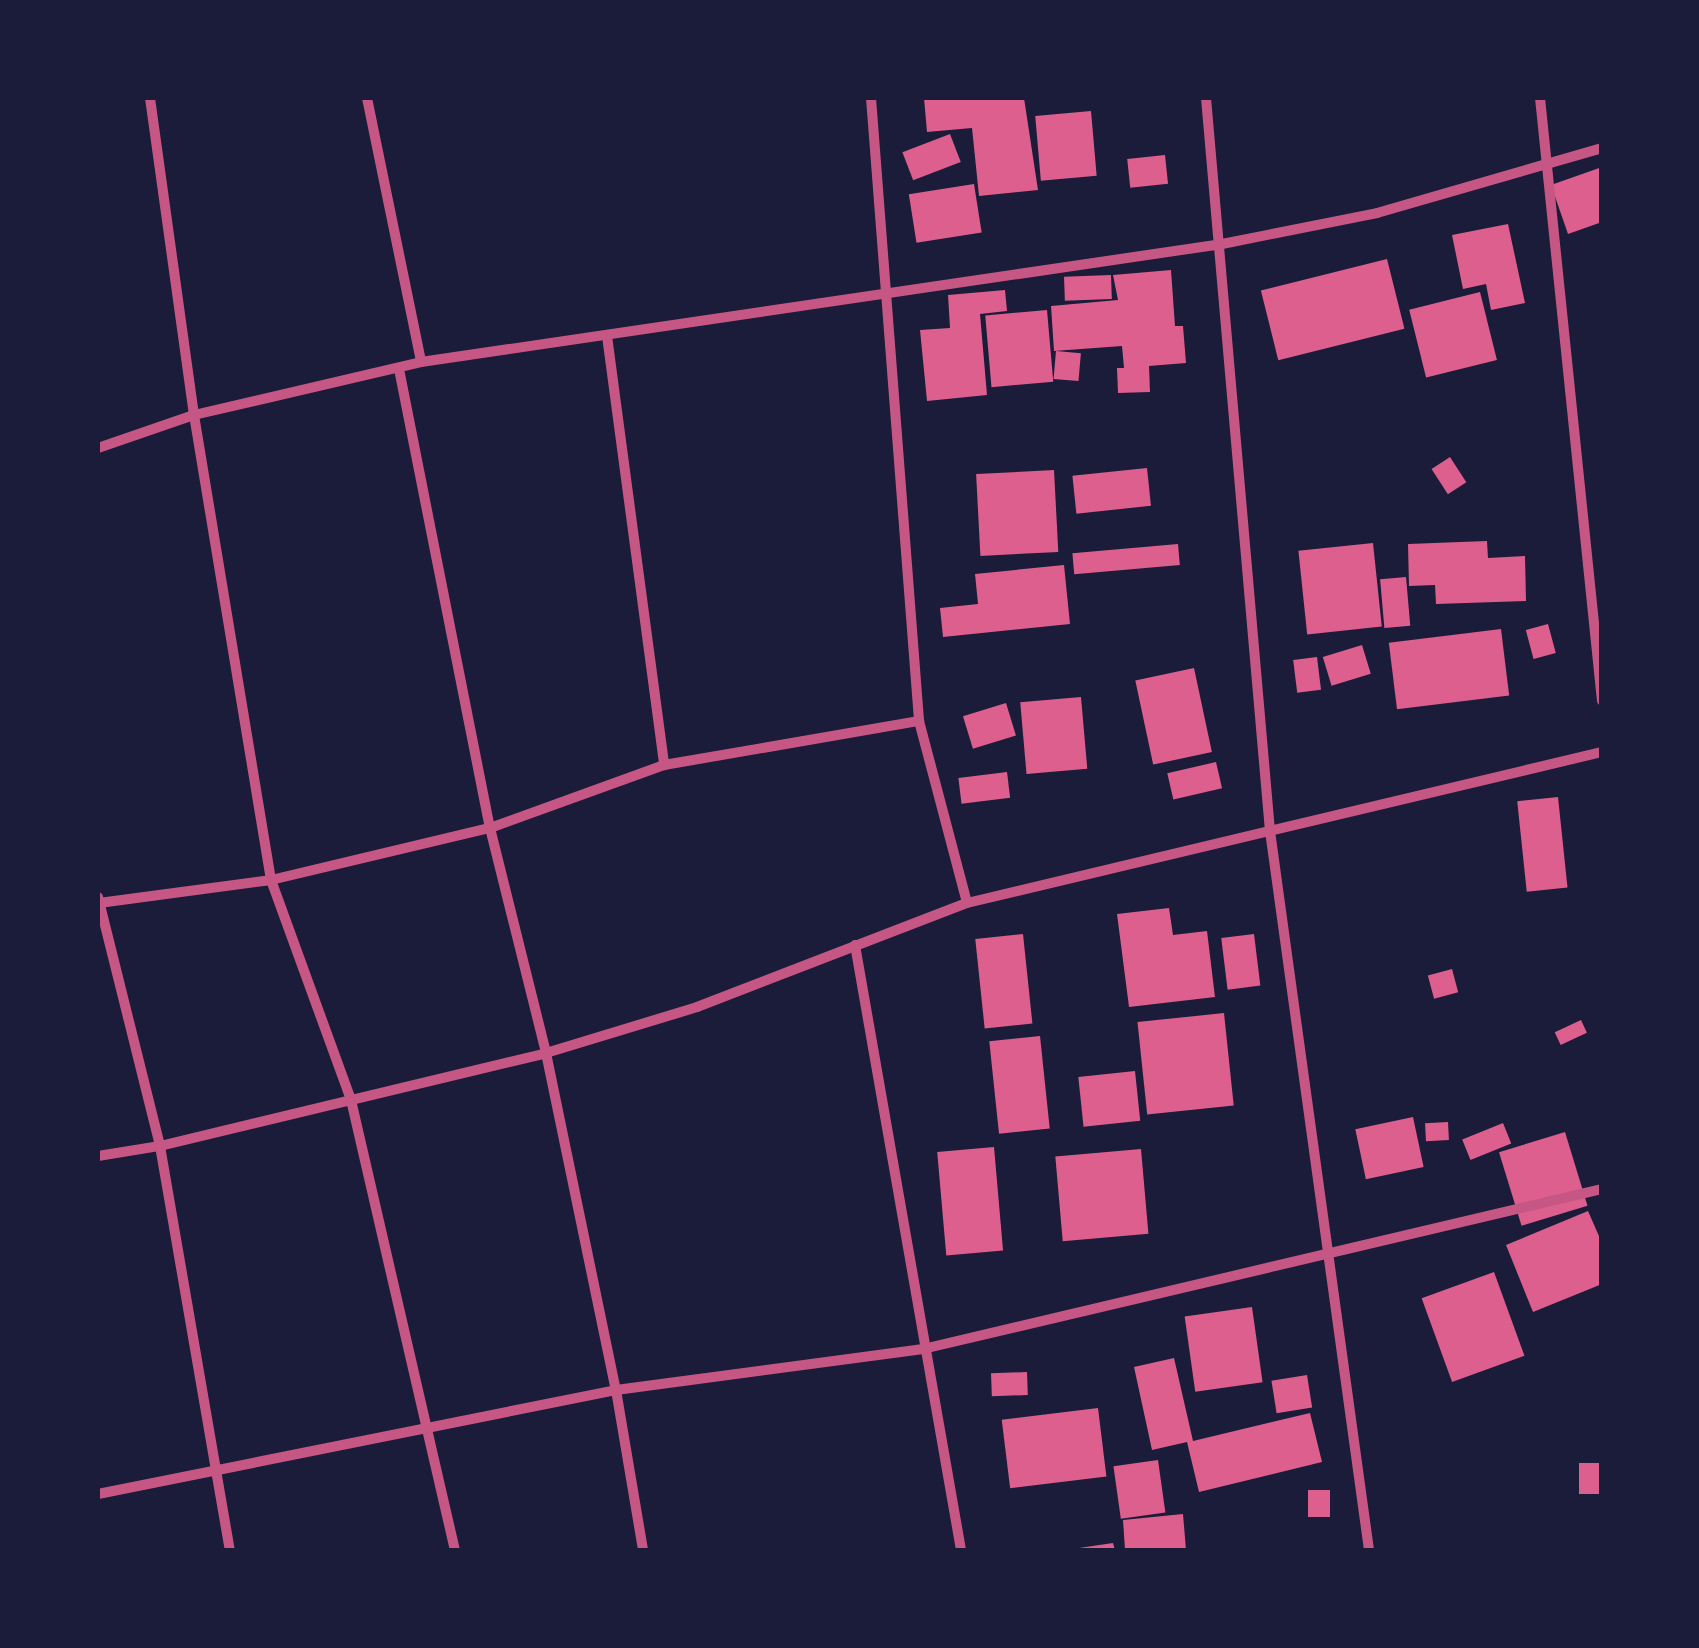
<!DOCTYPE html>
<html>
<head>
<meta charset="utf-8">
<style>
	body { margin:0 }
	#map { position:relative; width:1699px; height:1648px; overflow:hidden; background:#1b1b3a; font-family:"DM Sans",sans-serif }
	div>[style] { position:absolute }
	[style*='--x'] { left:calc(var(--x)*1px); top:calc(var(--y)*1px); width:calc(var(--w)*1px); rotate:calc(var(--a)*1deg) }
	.building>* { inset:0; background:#dd5f8e; transform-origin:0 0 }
	.minor>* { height:10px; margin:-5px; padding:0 5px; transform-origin:5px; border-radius:5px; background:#c65784 }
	span { translate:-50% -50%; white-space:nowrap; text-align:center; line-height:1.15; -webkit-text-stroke:8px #1b1b3a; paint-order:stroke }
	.frame { position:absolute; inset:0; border:100px solid #1b1b3a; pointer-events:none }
</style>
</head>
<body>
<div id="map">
	<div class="building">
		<i style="clip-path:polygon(924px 98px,1024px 98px,1038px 190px,979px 196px,972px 128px,927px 132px)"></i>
		<i style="left:1091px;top:111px;width:65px;height:56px;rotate:85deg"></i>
		<i style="left:950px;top:134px;width:30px;height:51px;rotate:69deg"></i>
		<i style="left:1165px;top:155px;width:29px;height:38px;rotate:84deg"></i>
		<i style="clip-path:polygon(1602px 167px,1602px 222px,1568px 234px,1551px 185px)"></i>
		<i style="left:974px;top:184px;width:49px;height:66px;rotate:81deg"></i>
		<i style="clip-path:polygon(1508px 224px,1525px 303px,1491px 310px,1486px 284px,1463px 289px,1452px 235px)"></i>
		<i style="left:1387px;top:259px;width:72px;height:130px;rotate:76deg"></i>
		<i style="clip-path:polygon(1171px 270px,1175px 326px,1183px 326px,1186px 363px,1149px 366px,1150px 392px,1118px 393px,1117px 368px,1124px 368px,1122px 346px,1054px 351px,1051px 306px,1118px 300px,1113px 275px)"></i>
		<i style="left:1111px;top:275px;width:24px;height:47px;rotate:88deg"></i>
		<i style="clip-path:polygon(1005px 290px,1007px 311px,980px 314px,987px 395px,927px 401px,920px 330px,950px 328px,948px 295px)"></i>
		<i style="left:1480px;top:292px;width:70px;height:73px;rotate:76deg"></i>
		<i style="left:1047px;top:310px;width:72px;height:62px;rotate:85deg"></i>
		<i style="left:1056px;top:351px;width:25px;height:28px;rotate:5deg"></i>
		<i style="left:1450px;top:457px;width:30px;height:22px;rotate:57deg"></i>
		<i style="left:1147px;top:468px;width:38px;height:75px;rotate:84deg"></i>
		<i style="left:1054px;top:470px;width:82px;height:78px;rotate:87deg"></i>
		<i style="clip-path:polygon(1487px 541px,1488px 558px,1525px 556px,1526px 601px,1436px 604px,1435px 585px,1409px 586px,1408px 544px)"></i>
		<i style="left:1373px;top:543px;width:84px;height:75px;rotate:84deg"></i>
		<i style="left:1178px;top:544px;width:21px;height:106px;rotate:85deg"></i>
		<i style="clip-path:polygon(1064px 565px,1070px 624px,943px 637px,940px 608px,978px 604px,975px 574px)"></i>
		<i style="left:1406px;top:577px;width:49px;height:26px;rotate:85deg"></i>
		<i style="left:1548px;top:624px;width:30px;height:23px;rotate:75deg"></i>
		<i style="left:1501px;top:629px;width:67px;height:113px;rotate:83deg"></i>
		<i style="left:1362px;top:645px;width:30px;height:41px;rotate:73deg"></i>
		<i style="left:1317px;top:657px;width:33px;height:24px;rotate:83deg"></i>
		<i style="left:1194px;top:668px;width:86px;height:60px;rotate:78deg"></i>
		<i style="left:1081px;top:697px;width:72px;height:61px;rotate:85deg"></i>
		<i style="left:1006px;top:703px;width:34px;height:45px;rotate:73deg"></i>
		<i style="left:1216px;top:762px;width:27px;height:50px;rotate:77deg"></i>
		<i style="left:1007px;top:772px;width:26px;height:49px;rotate:83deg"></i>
		<i style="left:1558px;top:797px;width:91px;height:41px;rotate:84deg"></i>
		<i style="clip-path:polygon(1169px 908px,1173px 935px,1207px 931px,1215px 997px,1129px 1007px,1117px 914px)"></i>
		<i style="left:1023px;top:934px;width:90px;height:48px;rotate:84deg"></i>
		<i style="left:1254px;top:934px;width:52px;height:33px;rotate:83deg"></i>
		<i style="left:1452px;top:969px;width:24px;height:25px;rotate:75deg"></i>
		<i style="left:1224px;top:1013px;width:93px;height:87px;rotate:84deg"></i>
		<i style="left:1581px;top:1020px;width:14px;height:29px;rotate:65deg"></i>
		<i style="left:1040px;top:1036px;width:93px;height:51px;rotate:84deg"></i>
		<i style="left:1135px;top:1071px;width:50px;height:57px;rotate:84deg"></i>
		<i style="left:1413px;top:1117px;width:51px;height:59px;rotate:78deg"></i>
		<i style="left:1448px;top:1122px;width:18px;height:23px;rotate:87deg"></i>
		<i style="left:1503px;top:1123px;width:22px;height:44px;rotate:68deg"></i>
		<i style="left:1565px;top:1132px;width:77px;height:69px;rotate:73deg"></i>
		<i style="left:994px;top:1147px;width:104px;height:57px;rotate:85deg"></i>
		<i style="left:1141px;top:1149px;width:85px;height:86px;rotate:85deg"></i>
		<i style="clip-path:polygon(1588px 1211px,1602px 1243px,1602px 1284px,1533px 1312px,1506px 1245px)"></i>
		<i style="left:1494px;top:1272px;width:89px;height:77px;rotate:70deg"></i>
		<i style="left:1252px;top:1307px;width:76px;height:68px;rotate:82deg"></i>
		<i style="clip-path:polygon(1174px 1358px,1193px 1441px,1310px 1413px,1322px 1462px,1199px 1492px,1187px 1442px,1152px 1450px,1134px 1367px)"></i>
		<i style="left:1027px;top:1372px;width:23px;height:36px;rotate:88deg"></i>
		<i style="left:1307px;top:1375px;width:33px;height:36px;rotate:81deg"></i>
		<i style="left:1098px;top:1408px;width:69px;height:97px;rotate:83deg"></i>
		<i style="left:1158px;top:1460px;width:53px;height:45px;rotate:82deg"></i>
		<i style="left:1579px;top:1463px;width:23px;height:31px"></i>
		<i style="left:1308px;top:1490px;width:22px;height:27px"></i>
		<i style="clip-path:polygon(1183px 1514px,1186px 1550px,1125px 1550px,1123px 1520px)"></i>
		<i style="clip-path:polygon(1113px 1543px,1115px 1550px,1079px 1550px,1079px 1548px)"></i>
	</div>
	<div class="minor">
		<i style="--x:150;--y:98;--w:320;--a:82.1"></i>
		<i style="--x:194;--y:415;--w:471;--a:80.6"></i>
		<i style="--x:271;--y:880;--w:234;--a:70"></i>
		<i style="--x:351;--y:1100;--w:462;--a:77"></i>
		<i style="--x:367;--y:98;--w:269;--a:78.4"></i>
		<i style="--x:871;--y:98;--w:625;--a:85.59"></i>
		<i style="--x:919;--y:721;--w:188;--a:75.2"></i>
		<i style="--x:1206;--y:98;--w:736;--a:85.01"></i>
		<i style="--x:1270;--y:831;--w:726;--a:82.16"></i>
		<i style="--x:1540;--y:98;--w:606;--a:84.13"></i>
		<i style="--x:607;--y:336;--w:433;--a:82.4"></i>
		<i style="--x:399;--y:369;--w:468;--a:78.8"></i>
		<i style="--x:490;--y:828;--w:232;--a:76"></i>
		<i style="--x:546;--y:1053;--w:344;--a:78.3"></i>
		<i style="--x:616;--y:1390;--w:162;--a:80.4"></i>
		<i style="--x:98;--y:448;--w:102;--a:-19"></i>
		<i style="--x:194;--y:415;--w:233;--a:-13.1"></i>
		<i style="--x:421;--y:362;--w:810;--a:-8.38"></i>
		<i style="--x:1222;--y:244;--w:158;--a:-11.3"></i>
		<i style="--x:1377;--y:213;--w:234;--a:-16.1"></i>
		<i style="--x:98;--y:897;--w:257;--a:76"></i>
		<i style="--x:160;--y:1146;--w:410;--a:80.2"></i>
		<i style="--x:99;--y:903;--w:174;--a:-7.6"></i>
		<i style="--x:271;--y:880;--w:225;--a:-13.4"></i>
		<i style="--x:490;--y:828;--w:185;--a:-19.9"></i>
		<i style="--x:664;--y:765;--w:259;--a:-9.8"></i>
		<i style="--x:855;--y:945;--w:614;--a:80.06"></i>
		<i style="--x:98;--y:1156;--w:63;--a:-9.2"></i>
		<i style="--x:160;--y:1146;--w:397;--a:-13.5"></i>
		<i style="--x:546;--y:1053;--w:158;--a:-16.9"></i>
		<i style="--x:697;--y:1007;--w:289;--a:-21.1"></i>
		<i style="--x:967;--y:903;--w:653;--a:-13.38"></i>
		<i style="--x:98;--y:1494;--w:528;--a:-11.35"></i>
		<i style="--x:616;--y:1390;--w:310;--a:-7.6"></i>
		<i style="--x:923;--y:1349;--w:698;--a:-13.26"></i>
	</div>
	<div class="frame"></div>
</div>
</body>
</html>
